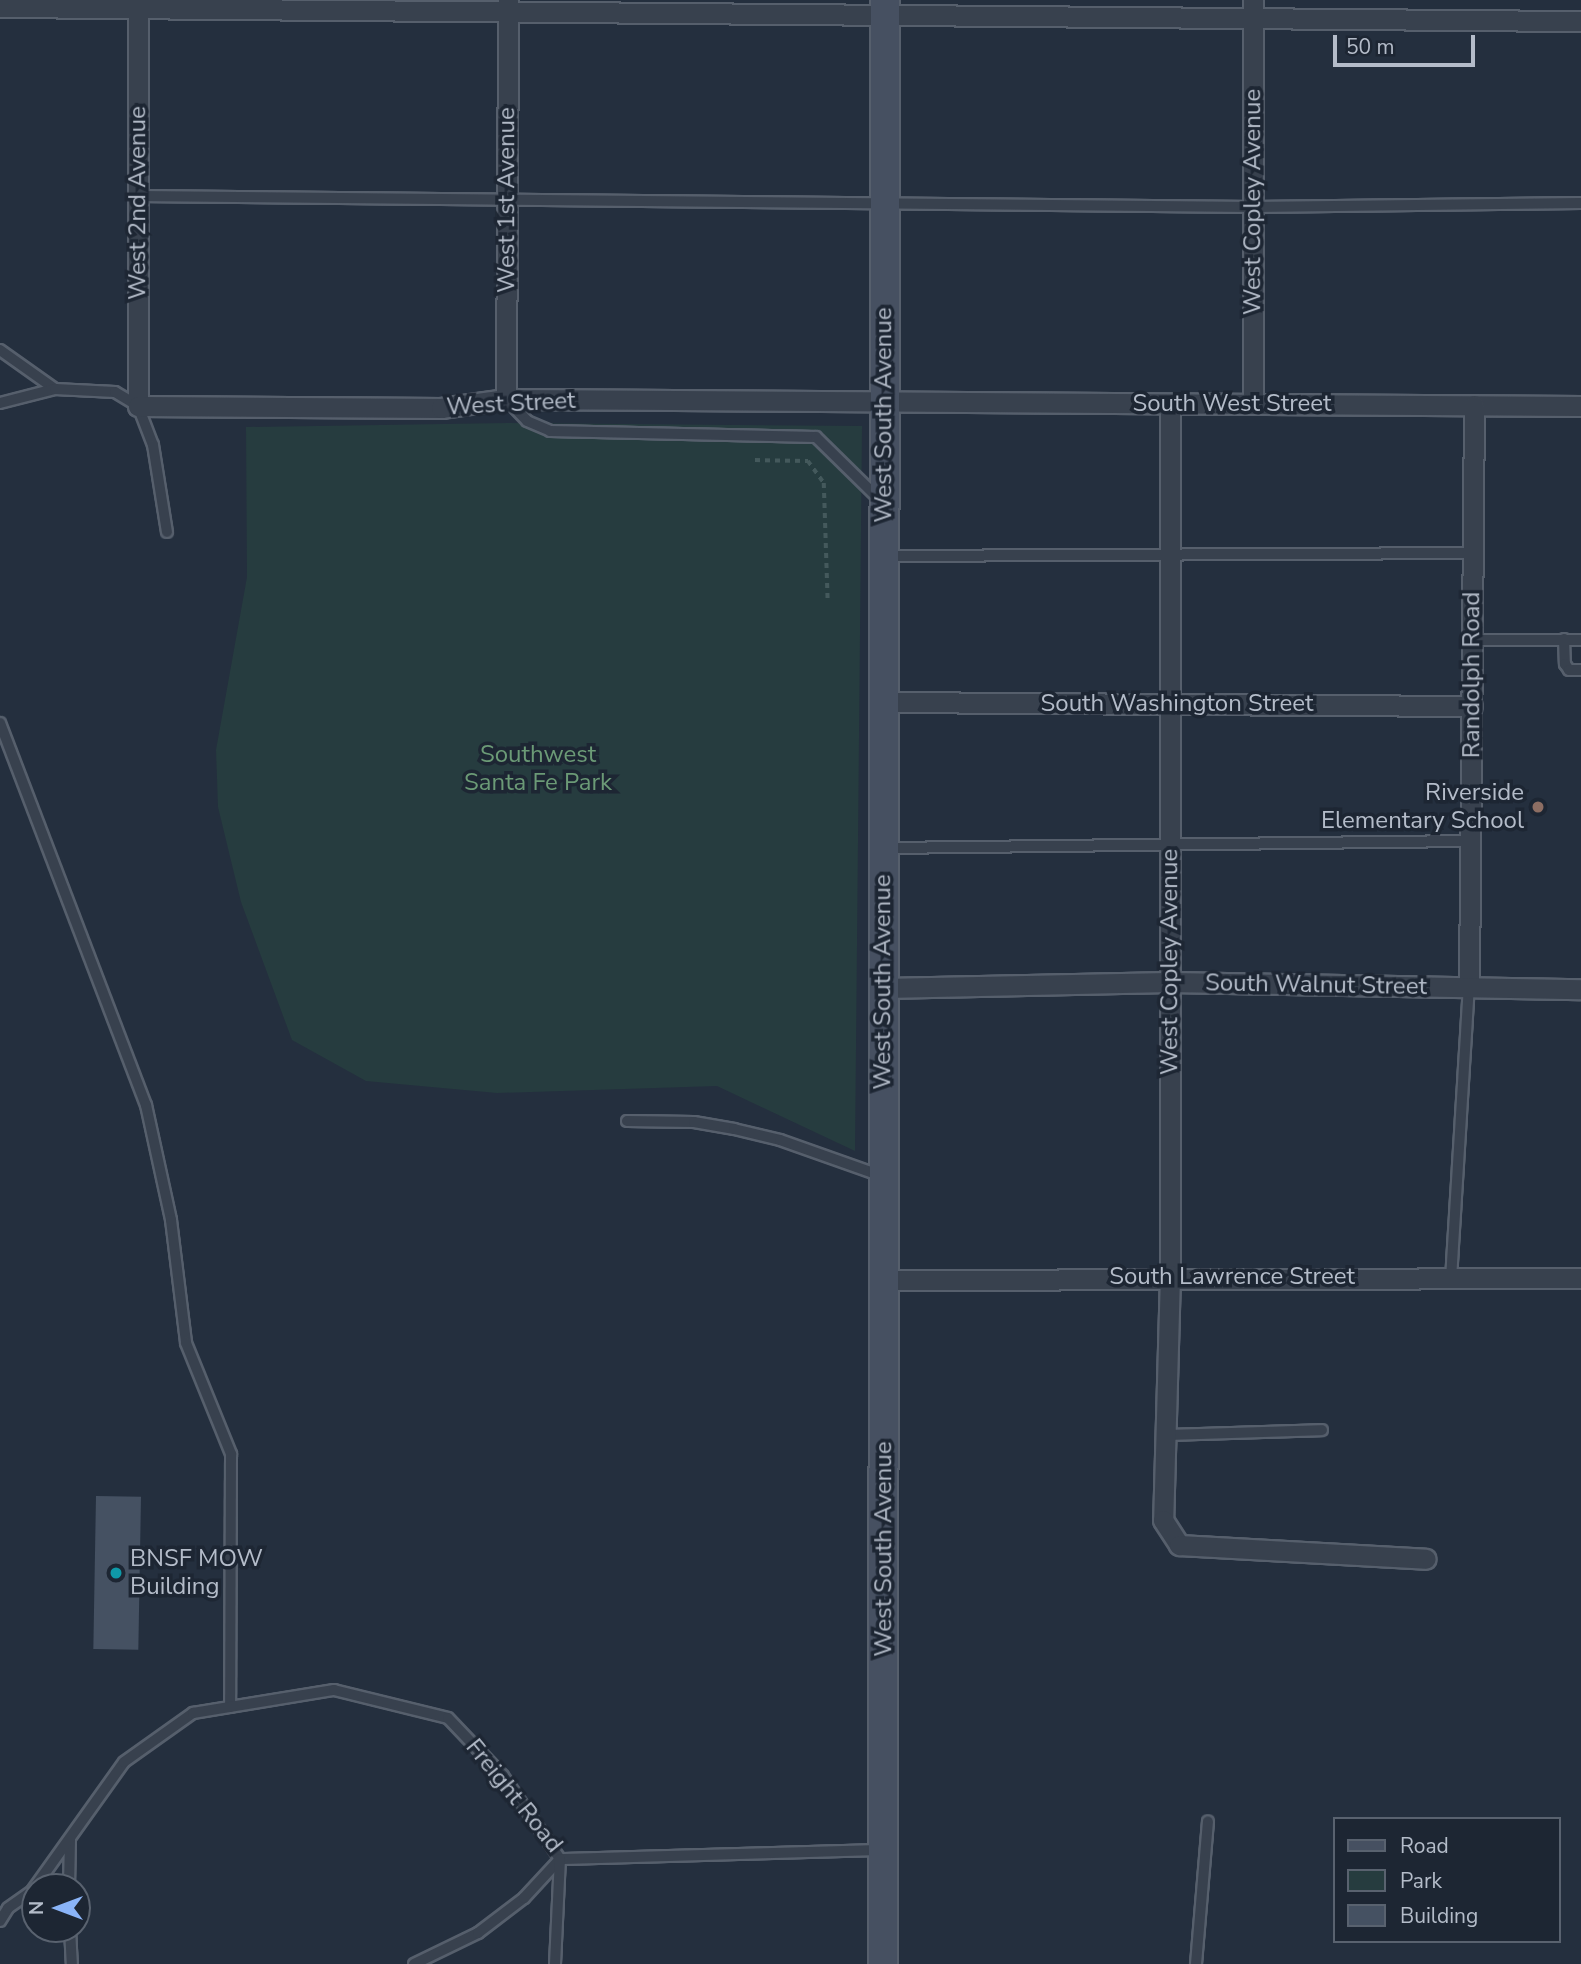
<!DOCTYPE html>
<html>
<head>
<meta charset="utf-8">
<style>
	body { margin:0 }
	#map { position:relative; width:1581px; height:1964px; overflow:hidden; background:#242f3e; font-family:"Nunito Sans",sans-serif }
	div>[style] { position:absolute }
	[style*='--x'] { left:calc(var(--x)*1px); top:calc(var(--y)*1px); width:calc(var(--w)*1px); rotate:calc(var(--a)*1deg) }
	.green>* { inset:0; background:#263c3f }
	.building>* { inset:0; background:#455162; transform-origin:0 0 }
	.path>* { height:3.5px; margin-top:-1.75px; transform-origin:0; background:repeating-linear-gradient(90deg,#44595c 0 5px,transparent 0 10px) }
	.roads { filter:drop-shadow(2px 0 #565f6c) drop-shadow(-2px 0 #565f6c) drop-shadow(0 2px #565f6c) drop-shadow(0 -2px #565f6c) }
	.service>* { height:10px; margin:-5px; padding:0 5px; transform-origin:5px; border-radius:5px; background:#38414e }
	.minor>* { height:19px; margin:-9.5px; padding:0 9.5px; transform-origin:9.5px; border-radius:9.5px; background:#38414e }
	.secondary>* { height:28px; margin:-14px; padding:0 14px; transform-origin:14px; border-radius:14px; background:#465061 }
	.dots>* { width:19px; height:19px; translate:-50% -50%; box-sizing:border-box; border:4px solid #1d2633; border-radius:50% }
	span { translate:-50% -50%; white-space:nowrap; text-align:center; line-height:1.15; -webkit-text-stroke:7px #1d2633; paint-order:stroke }
	.street-label { font-size:24px; color:#b4bcc9 }
	.park-label { font-size:24px; color:#6b9a76 }
	.poi-label { font-size:24px; color:#b4bcc9 }
	.right { translate:-100% -50%; text-align:right }
	.left { translate:0 -50%; text-align:left }
	.legend { position:absolute; left:1333px; top:1817px; width:228px; height:126px; box-sizing:border-box; background:#1d2633; border:2px solid #59626f; margin:0; padding:9px 12px; list-style:none; font-size:21px; color:#b4bcc9 }
	.legend li { display:flex; align-items:center; gap:14px; height:35px }
	.legend b { width:35px; border:2px solid #59626f }
	.north { position:absolute; left:21px; top:1873px; width:70px; height:70px; box-sizing:border-box; background:#1d2633; border:2px solid #59626f; border-radius:50%; rotate:270deg; font-size:19px; font-weight:700; line-height:28px; text-align:center; color:#b4bcc9 }
	.north::after { content:''; display:block; margin:auto; width:24px; height:32px; background:#8ab4f8; clip-path:polygon(50% 0,100% 100%,50% 72%,0 100%) }
	.scale { position:absolute; left:1333px; top:35px; width:142px; height:32px; box-sizing:border-box; border:4px solid #b4bcc9; border-top:0; padding-left:9px; font-size:21px; line-height:24px; white-space:nowrap; color:#b4bcc9; -webkit-text-stroke:5px #1d2633; paint-order:stroke }
</style>
</head>
<body>
<div id="map">
	<div class="green">
		<i style="clip-path:polygon(508px 423px,862px 426px,855px 1151px,717px 1086px,497px 1093px,366px 1081px,292px 1040px,241px 902px,218px 807px,216px 750px,247px 577px,246px 427px)"></i>
	</div>
	<div class="building">
		<i style="left:96px;top:1496px;width:45px;height:153px;rotate:1deg"></i>
	</div>
	<div class="path">
		<i style="--x:755;--y:460;--w:53;--a:1.1"></i>
		<i style="--x:808;--y:461;--w:27;--a:54"></i>
		<i style="--x:824;--y:483;--w:118;--a:88.1"></i>
	</div>
	<div class="roads">
		<div class="service">
			<i style="--x:137;--y:196;--w:1116;--a:0.56"></i>
			<i style="--x:1253;--y:207;--w:328;--a:-0.7"></i>
			<i style="--x:0;--y:350;--w:67;--a:35.3"></i>
			<i style="--x:506;--y:399;--w:30;--a:46"></i>
			<i style="--x:527;--y:421;--w:25;--a:23"></i>
			<i style="--x:550;--y:431;--w:266;--a:1.3"></i>
			<i style="--x:816;--y:437;--w:87;--a:44.5"></i>
			<i style="--x:0;--y:403;--w:57;--a:-14.3"></i>
			<i style="--x:55;--y:389;--w:60;--a:2.9"></i>
			<i style="--x:115;--y:392;--w:27;--a:31"></i>
			<i style="--x:138;--y:406;--w:42;--a:69"></i>
			<i style="--x:153;--y:445;--w:88;--a:80.9"></i>
			<i style="--x:887;--y:556;--w:586;--a:-0.29"></i>
			<i style="--x:1564;--y:639;--w:25;--a:88"></i>
			<i style="--x:1565;--y:664;--w:7;--a:56"></i>
			<i style="--x:1569;--y:670;--w:12;--a:0"></i>
			<i style="--x:1472;--y:640;--w:109;--a:0"></i>
			<i style="--x:0;--y:723;--w:409;--a:69.1"></i>
			<i style="--x:146;--y:1105;--w:118;--a:77.7"></i>
			<i style="--x:171;--y:1220;--w:124;--a:83"></i>
			<i style="--x:186;--y:1343;--w:120;--a:67.9"></i>
			<i style="--x:231;--y:1454;--w:253;--a:90.2"></i>
			<i style="--x:887;--y:848;--w:584;--a:-0.69"></i>
			<i style="--x:627;--y:1121;--w:67;--a:0.9"></i>
			<i style="--x:694;--y:1122;--w:41;--a:9.9"></i>
			<i style="--x:734;--y:1129;--w:47;--a:13.4"></i>
			<i style="--x:780;--y:1140;--w:105;--a:19.5"></i>
			<i style="--x:1451;--y:1279;--w:293;--a:-86.5"></i>
			<i style="--x:1165;--y:1435;--w:157;--a:-1.8"></i>
			<i style="--x:560;--y:1859;--w:322;--a:-1.6"></i>
			<i style="--x:69;--y:1887;--w:48;--a:-88.8"></i>
			<i style="--x:0;--y:1921;--w:15;--a:-58"></i>
			<i style="--x:8;--y:1908;--w:29;--a:-35"></i>
			<i style="--x:32;--y:1891;--w:158;--a:-54.5"></i>
			<i style="--x:124;--y:1762;--w:85;--a:-35.4"></i>
			<i style="--x:193;--y:1713;--w:143;--a:-9.3"></i>
			<i style="--x:334;--y:1690;--w:117;--a:13.8"></i>
			<i style="--x:448;--y:1718;--w:80;--a:46.5"></i>
			<i style="--x:503;--y:1776;--w:101;--a:55.5"></i>
			<i style="--x:70;--y:1929;--w:35;--a:87"></i>
			<i style="--x:414;--y:1964;--w:71;--a:-25.8"></i>
			<i style="--x:478;--y:1933;--w:58;--a:-37.3"></i>
			<i style="--x:524;--y:1898;--w:53;--a:-47.3"></i>
			<i style="--x:555;--y:1964;--w:105;--a:-87.3"></i>
			<i style="--x:1196;--y:1964;--w:143;--a:-85.2"></i>
		</div>
		<div class="minor">
			<i style="--x:138;--y:0;--w:406;--a:90"></i>
			<i style="--x:138;--y:406;--w:303;--a:0.4"></i>
			<i style="--x:441;--y:408;--w:66;--a:-7.9"></i>
			<i style="--x:506;--y:399;--w:1075;--a:0.37"></i>
			<i style="--x:0;--y:7;--w:1581;--a:0.51"></i>
			<i style="--x:506;--y:399;--w:399;--a:-89.7"></i>
			<i style="--x:1170;--y:404;--w:871;--a:90"></i>
			<i style="--x:1170;--y:1275;--w:245;--a:91.6"></i>
			<i style="--x:1163;--y:1520;--w:30;--a:57"></i>
			<i style="--x:1179;--y:1545;--w:247;--a:3.2"></i>
			<i style="--x:1253;--y:404;--w:404;--a:-90"></i>
			<i style="--x:883;--y:702;--w:589;--a:0.39"></i>
			<i style="--x:1469;--y:987;--w:582;--a:-89.51"></i>
			<i style="--x:884;--y:988;--w:285;--a:-1.2"></i>
			<i style="--x:1169;--y:982;--w:412;--a:1"></i>
			<i style="--x:883;--y:1280;--w:698;--a:-0.16"></i>
		</div>
		<div class="secondary">
			<i style="--x:883;--y:1964;--w:1964;--a:-89.94"></i>
		</div>
	</div>
	<div class="dots">
		<i style="left:1538px;top:807px;background:#8d6e63"></i>
		<i style="left:116px;top:1573px;background:#0f9aa8"></i>
	</div>
	<div class="street-label">
		<span style="left:507px;top:200px;rotate:-90deg">West 1st Avenue</span>
		<span style="left:1253px;top:202px;rotate:-90deg">West Copley Avenue</span>
		<span style="left:138px;top:203px;rotate:-90deg">West 2nd Avenue</span>
		<span style="left:511px;top:404px;rotate:-3deg">West Street</span>
		<span style="left:1232px;top:404px">South West Street</span>
		<span style="left:884px;top:415px;rotate:-90deg">West South Avenue</span>
		<span style="left:1472px;top:675px;rotate:-90deg">Randolph Road</span>
		<span style="left:1177px;top:704px">South Washington Street</span>
		<span style="left:1170px;top:962px;rotate:-90deg">West Copley Avenue</span>
		<span style="left:883px;top:982px;rotate:-90deg">West South Avenue</span>
		<span style="left:1316px;top:985px;rotate:1deg">South Walnut Street</span>
		<span style="left:1232px;top:1277px">South Lawrence Street</span>
		<span style="left:884px;top:1549px;rotate:-90deg">West South Avenue</span>
		<span style="left:514px;top:1796px;rotate:51deg">Freight Road</span>
	</div>
	<div class="park-label">
		<span style="left:538px;top:769px">Southwest<br>Santa Fe Park</span>
	</div>
	<div class="poi-label">
		<span class="right" style="left:1524px;top:807px">Riverside<br>Elementary School</span>
		<span class="left" style="left:130px;top:1573px">BNSF MOW<br>Building</span>
	</div>
	<ul class="legend">
	<li><b style="height:9px;background:#465061"></b>Road</li>
	<li><b style="height:19px;background:#263c3f"></b>Park</li>
	<li><b style="height:19px;background:#455162"></b>Building</li>
	</ul>
	<div class="north">N</div>
	<div class="scale">50 m</div>
</div>
</body>
</html>
